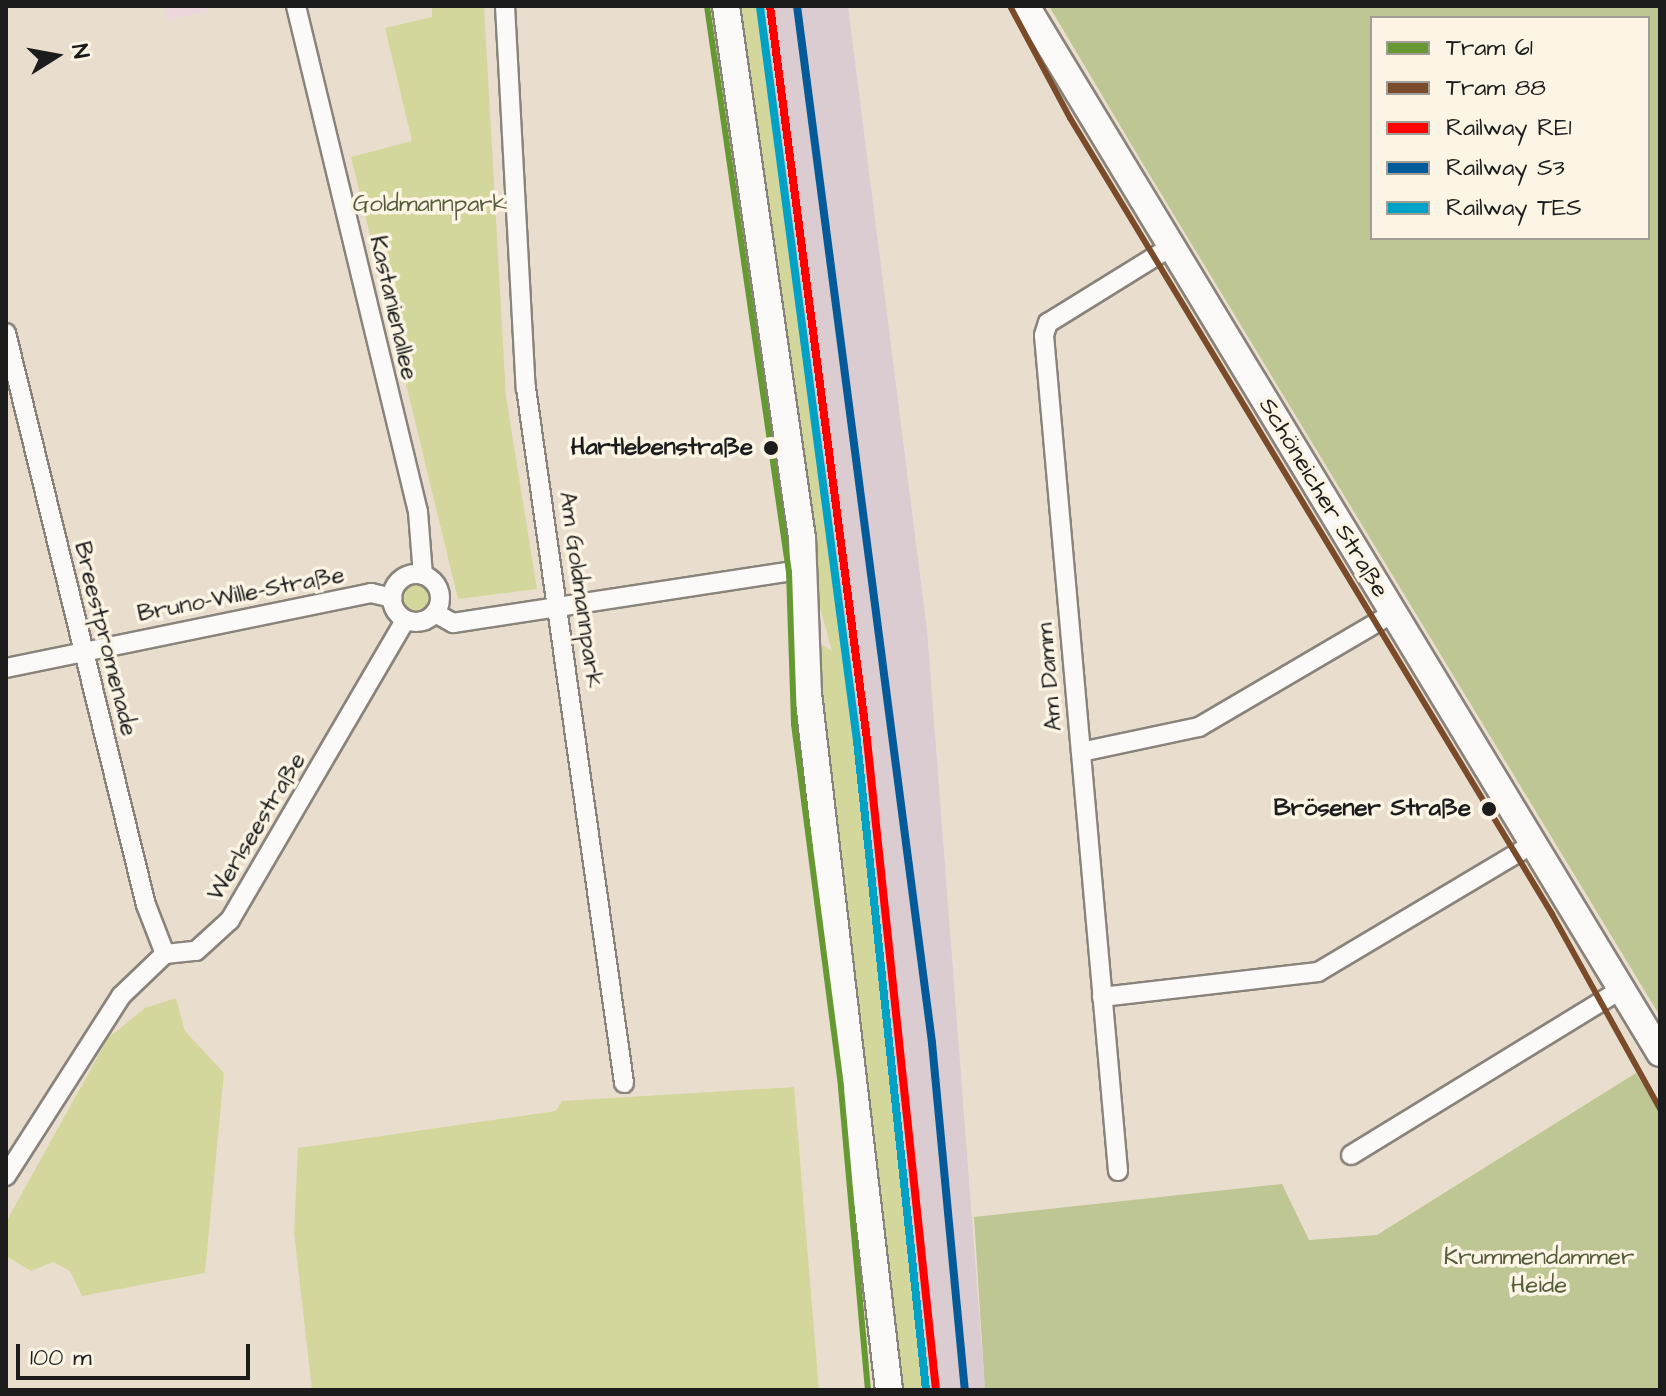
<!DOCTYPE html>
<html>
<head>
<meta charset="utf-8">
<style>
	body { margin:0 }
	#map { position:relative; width:1666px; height:1396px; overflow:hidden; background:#e9dece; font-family:"Architects Daughter",sans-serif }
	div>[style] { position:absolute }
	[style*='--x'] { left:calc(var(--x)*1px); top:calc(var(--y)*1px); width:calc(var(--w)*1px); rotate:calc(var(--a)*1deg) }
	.built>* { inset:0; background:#edd6db }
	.industrial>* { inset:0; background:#daccd0 }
	.green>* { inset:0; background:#d4d79c }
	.round { border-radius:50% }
	.forest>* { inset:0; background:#bec694 }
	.roads { filter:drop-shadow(2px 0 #89837b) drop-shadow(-2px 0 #89837b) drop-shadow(0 2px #89837b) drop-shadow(0 -2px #89837b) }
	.minor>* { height:18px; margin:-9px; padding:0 9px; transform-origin:9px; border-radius:9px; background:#fcfaf8 }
	.minor>.ring { margin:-9px; padding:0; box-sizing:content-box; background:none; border:18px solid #fcfaf8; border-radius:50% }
	.secondary>* { height:26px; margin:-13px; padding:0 13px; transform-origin:13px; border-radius:13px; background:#fcfaf8 }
	.rail-1>* { height:8px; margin:-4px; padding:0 4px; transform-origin:4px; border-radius:4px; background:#f00 }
	.rail-2>* { height:8px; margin:-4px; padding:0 4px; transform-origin:4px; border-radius:4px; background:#055a99 }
	.rail-3>* { height:8px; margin:-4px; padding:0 4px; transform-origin:4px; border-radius:4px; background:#01a2c5 }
	.tram-1>* { height:6px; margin:-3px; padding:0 3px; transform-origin:3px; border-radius:3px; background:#693 }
	.tram-2>* { height:6px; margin:-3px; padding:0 3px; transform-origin:3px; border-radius:3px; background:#7a4b2a }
	.dots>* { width:22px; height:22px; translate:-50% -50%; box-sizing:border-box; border:4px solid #fcf5e5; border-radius:50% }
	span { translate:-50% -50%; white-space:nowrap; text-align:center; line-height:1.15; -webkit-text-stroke:7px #fcf5e5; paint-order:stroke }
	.park-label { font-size:24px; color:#565b3a }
	.street-label { font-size:24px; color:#1c1c1c }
	.stop-label { font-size:24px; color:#1c1c1c; font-weight:700 }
	.right { translate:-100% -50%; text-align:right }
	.frame { position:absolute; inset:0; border:8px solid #1c1c1c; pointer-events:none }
	.legend { position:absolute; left:1370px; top:16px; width:280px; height:224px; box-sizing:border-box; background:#fcf5e5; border:2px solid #a29e95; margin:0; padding:10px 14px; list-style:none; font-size:24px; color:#1c1c1c }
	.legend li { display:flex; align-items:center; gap:16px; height:40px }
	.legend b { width:40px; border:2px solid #a29e95 }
	.north { position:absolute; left:16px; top:16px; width:80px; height:80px; -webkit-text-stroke:6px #fcf5e5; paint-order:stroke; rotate:79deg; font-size:22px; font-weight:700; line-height:32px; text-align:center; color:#1c1c1c }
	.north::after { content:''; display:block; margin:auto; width:28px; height:36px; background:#1c1c1c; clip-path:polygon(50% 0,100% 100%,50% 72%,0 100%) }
	.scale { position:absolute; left:16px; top:1344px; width:234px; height:36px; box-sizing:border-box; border:4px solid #1c1c1c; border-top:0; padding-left:10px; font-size:24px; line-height:28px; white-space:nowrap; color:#1c1c1c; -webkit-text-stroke:6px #fcf5e5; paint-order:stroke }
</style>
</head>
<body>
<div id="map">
	<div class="built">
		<i style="clip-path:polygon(165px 6px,207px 6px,208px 11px,168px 20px)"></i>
	</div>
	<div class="industrial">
		<i style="clip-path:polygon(763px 6px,848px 6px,927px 630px,985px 1390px,928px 1390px,880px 917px)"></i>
	</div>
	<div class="green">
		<i style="clip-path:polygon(432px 6px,484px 6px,506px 397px,537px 589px,458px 599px,351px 157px,412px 141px,385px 28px,432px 17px)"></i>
		<i style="clip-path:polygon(740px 6px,763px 6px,880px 917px,928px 1390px,902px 1390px,820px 683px,822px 645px,832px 651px,819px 604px)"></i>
		<i class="round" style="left:402px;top:582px;width:28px;height:28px"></i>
		<i style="clip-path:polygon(176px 998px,185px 1031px,224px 1073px,205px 1273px,82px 1296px,70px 1271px,53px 1262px,31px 1271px,6px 1256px,6px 1222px,108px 1038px,145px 1008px)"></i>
		<i style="clip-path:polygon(794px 1087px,819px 1390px,312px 1390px,294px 1233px,298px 1148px,556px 1111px,562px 1101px)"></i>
	</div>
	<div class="forest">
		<i style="clip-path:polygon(evenodd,1049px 6px,1660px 6px,1660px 1016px,1140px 159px,1049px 6px,1372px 18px,1648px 18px,1648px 238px,1372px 238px,1372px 18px)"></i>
		<i style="clip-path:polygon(1636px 1073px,1660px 1113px,1660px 1390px,985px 1390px,974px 1217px,1282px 1184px,1309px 1240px,1377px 1235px)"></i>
	</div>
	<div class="roads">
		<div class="minor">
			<i style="--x:296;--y:6;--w:520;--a:76.44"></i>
			<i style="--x:418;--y:512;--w:63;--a:85.5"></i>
			<i style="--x:505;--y:6;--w:383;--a:86.9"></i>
			<i style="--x:526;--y:388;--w:702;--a:81.97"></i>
			<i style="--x:6;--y:333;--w:589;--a:76.25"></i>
			<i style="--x:146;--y:905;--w:53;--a:68.8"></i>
			<i class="ring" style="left:392px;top:574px;width:30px;height:30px"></i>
			<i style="--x:435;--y:613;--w:21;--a:29"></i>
			<i style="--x:453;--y:623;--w:356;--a:-8.7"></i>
			<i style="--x:6;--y:668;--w:373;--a:-11.6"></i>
			<i style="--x:371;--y:593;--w:22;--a:13"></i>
			<i style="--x:1081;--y:752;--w:121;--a:-12"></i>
			<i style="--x:1199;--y:727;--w:225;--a:-30.4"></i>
			<i style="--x:1102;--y:997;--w:217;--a:-6.6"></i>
			<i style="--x:1318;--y:972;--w:250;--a:-30.8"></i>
			<i style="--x:1351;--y:1155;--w:318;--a:-31.5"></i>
			<i style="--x:1118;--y:1171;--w:839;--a:-95.06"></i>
			<i style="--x:1044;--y:335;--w:13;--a:-72"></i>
			<i style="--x:1048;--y:323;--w:146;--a:-31.8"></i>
			<i style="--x:6;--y:1176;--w:214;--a:-57.4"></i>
			<i style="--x:121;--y:996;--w:61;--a:-43.7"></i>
			<i style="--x:165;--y:954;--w:31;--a:-6"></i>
			<i style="--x:196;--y:951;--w:46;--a:-42.4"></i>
			<i style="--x:230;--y:920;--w:347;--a:-59.7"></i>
		</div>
		<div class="secondary">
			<i style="--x:726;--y:6;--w:537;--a:81.87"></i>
			<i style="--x:802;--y:538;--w:155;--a:87.8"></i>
			<i style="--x:808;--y:693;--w:702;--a:83.37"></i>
			<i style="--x:1026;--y:6;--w:1224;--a:58.8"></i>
		</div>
	</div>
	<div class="rail-1">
		<i style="--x:770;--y:6;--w:740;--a:82.47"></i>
		<i style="--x:867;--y:740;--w:654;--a:83.94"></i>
	</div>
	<div class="rail-2">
		<i style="--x:797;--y:6;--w:1046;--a:82.58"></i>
		<i style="--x:932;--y:1043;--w:349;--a:84.6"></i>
	</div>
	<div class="rail-3">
		<i style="--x:760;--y:7;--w:740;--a:82.47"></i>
		<i style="--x:857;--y:741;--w:653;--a:83.93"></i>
	</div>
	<div class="tram-1">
		<i style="--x:707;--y:6;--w:572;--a:81.76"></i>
		<i style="--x:789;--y:572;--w:152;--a:88.1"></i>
		<i style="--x:794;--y:724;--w:367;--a:82.6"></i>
		<i style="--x:841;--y:1088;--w:303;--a:84.9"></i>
	</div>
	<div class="tram-2">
		<i style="--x:1010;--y:6;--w:127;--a:61.8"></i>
		<i style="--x:1070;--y:118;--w:931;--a:58.8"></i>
		<i style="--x:1552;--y:914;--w:223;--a:61"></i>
	</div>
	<div class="dots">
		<i style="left:771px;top:448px;background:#1c1c1c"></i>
		<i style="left:1489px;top:809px;background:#1c1c1c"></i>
	</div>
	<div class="park-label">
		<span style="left:430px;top:205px">Goldmannpark</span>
		<span style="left:1539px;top:1272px">Krummendammer<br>Heide</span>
	</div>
	<div class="street-label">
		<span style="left:393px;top:308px;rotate:77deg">Kastanienallee</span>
		<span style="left:1323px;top:498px;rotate:59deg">Schöneicher Straße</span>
		<span style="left:580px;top:590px;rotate:82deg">Am Goldmannpark</span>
		<span style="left:241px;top:595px;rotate:-11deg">Bruno-Wille-Straße</span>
		<span style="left:105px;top:639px;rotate:76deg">Breestpromenade</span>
		<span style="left:1050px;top:677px;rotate:-95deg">Am Damm</span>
		<span style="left:257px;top:827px;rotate:-59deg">Werlseestraße</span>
	</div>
	<div class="stop-label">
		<span class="right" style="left:753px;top:448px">Hartlebenstraße</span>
		<span class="right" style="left:1471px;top:809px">Brösener Straße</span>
	</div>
	<div class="frame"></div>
	<ul class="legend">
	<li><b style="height:10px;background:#693"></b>Tram 61</li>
	<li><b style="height:10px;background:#7a4b2a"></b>Tram 88</li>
	<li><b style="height:10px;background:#f00"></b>Railway RE1</li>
	<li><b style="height:10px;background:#055a99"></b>Railway S3</li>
	<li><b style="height:10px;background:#01a2c5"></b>Railway TES</li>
	</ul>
	<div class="north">N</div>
	<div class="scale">100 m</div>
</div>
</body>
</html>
